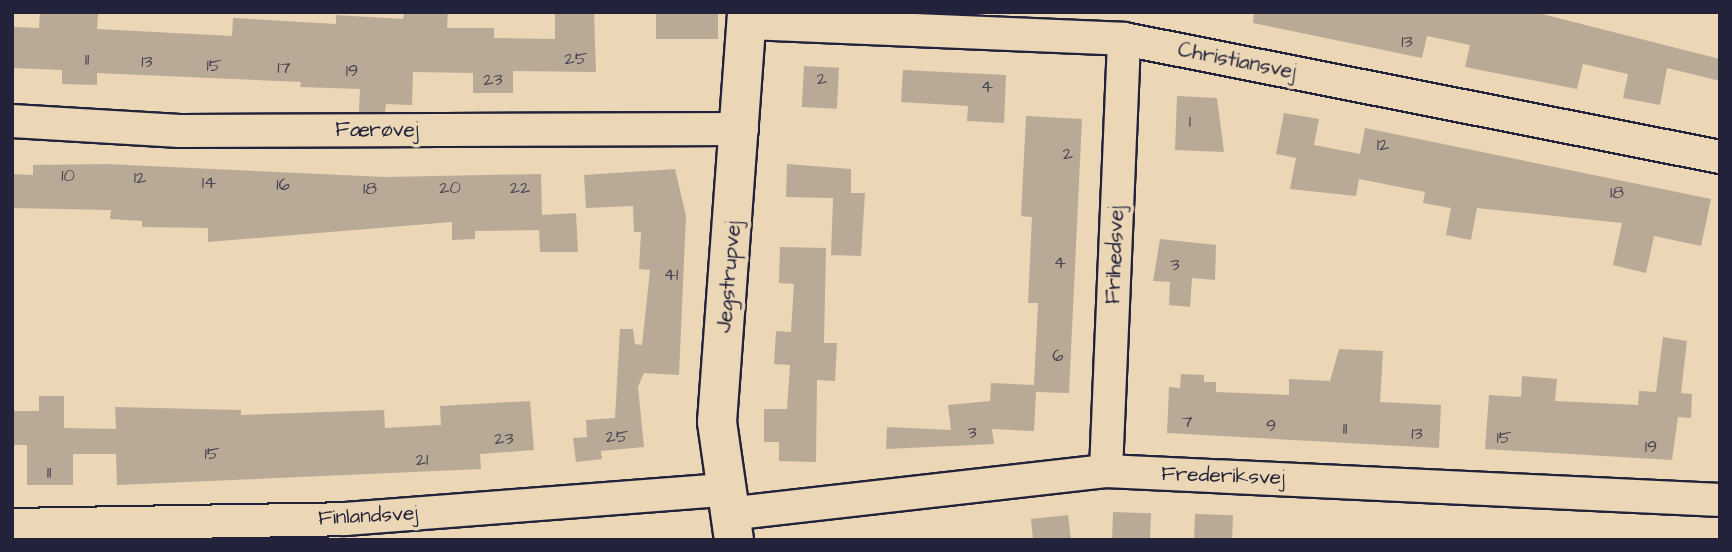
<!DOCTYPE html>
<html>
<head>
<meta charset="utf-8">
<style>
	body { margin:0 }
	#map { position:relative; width:1732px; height:552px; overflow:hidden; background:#ebd7b5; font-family:"Architects Daughter",sans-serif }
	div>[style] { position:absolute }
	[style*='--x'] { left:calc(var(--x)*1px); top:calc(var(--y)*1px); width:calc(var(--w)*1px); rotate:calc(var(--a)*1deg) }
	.building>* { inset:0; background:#b9aa97; transform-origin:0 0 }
	.roads { filter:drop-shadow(2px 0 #22223b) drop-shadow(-2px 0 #22223b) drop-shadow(0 2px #22223b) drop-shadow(0 -2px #22223b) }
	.street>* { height:32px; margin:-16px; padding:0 16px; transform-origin:16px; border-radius:16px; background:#ebd7b5 }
	.secondary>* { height:38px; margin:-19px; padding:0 19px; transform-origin:19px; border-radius:19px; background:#ebd7b5 }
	span { translate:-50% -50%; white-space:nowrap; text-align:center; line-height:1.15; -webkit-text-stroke:7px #ebd7b5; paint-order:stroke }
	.number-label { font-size:18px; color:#484452 }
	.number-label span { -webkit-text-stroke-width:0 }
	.street-label { font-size:21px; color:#22223b }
	.frame { position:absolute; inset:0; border:14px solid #22223b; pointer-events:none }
</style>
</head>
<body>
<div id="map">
	<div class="building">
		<i style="clip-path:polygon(40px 12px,98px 14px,97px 29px,232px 36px,233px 18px,336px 24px,336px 15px,403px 19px,404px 12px,448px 12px,447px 28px,494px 28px,494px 38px,555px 39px,555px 12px,594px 12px,596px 72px,513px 71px,513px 93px,473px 93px,473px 73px,413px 72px,412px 105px,386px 104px,385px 112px,359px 112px,360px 89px,300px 87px,301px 82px,97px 73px,97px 85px,62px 84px,62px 70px,12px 68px,12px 27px,39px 28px)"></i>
		<i style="left:656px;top:12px;width:62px;height:27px"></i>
		<i style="clip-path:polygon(1254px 12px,1534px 12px,1720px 59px,1720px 81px,1667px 68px,1660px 105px,1623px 98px,1628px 74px,1583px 64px,1577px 89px,1465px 67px,1470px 45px,1427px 36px,1422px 58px,1253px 23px)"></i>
		<i style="left:804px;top:66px;width:35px;height:41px;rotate:3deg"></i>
		<i style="clip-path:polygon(903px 70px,1006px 75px,1004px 123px,967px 121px,968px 106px,901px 102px)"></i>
		<i style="clip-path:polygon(1177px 96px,1217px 98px,1224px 152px,1175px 150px)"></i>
		<i style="clip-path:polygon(1284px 113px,1319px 119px,1314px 145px,1360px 154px,1365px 128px,1711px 199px,1701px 246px,1654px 236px,1646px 273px,1613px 265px,1622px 223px,1477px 208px,1471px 240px,1446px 235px,1451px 208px,1423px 203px,1425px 192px,1359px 179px,1356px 196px,1290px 189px,1296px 158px,1276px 154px)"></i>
		<i style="clip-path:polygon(1026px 116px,1082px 119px,1069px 393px,1036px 392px,1034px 431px,992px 429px,994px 444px,886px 449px,887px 427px,951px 430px,948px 405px,990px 401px,991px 383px,1034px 385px,1038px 303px,1028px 303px,1032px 217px,1021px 216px)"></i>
		<i style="clip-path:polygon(106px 164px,385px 177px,541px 174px,542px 215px,576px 213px,578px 252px,540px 252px,539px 230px,475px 231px,475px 239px,452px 240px,452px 222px,208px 242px,208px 228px,142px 227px,142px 221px,110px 219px,111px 210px,12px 208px,12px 174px,33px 175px,33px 165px)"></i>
		<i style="clip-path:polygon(787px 164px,851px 169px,851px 193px,865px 193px,861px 256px,831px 255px,833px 198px,786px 197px)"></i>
		<i style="clip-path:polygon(675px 169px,686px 216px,679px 375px,644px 373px,638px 387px,644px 447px,601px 451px,602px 459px,576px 462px,573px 438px,587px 437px,586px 420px,615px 418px,620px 329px,633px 329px,635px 344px,642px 345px,650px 270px,639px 269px,641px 232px,634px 232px,633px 206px,586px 208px,584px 175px)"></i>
		<i style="clip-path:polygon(1160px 239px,1216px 245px,1215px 280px,1192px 278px,1190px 307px,1169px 305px,1170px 282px,1153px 281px)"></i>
		<i style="clip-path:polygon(780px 247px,826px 248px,824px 343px,837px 343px,835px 381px,817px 380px,816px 462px,779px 461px,779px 442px,764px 442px,764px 409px,787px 409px,790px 365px,774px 364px,776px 331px,791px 332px,794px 284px,779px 283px)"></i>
		<i style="clip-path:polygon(1663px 337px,1687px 341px,1681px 393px,1692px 394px,1691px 418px,1678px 417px,1672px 460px,1485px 449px,1489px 395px,1521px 397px,1522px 376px,1557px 379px,1555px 401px,1638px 405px,1639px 391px,1656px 392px)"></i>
		<i style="clip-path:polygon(1339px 349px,1383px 351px,1380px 402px,1441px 405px,1439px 448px,1167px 433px,1169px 387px,1180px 388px,1181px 374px,1204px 375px,1204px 382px,1216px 382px,1216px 392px,1289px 395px,1289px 379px,1330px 381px)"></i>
		<i style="clip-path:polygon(39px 396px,64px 396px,64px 428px,116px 429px,115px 407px,241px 410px,241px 415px,384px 410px,385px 428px,441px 425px,440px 406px,530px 401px,534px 450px,480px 454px,481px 469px,117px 485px,116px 454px,73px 454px,73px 485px,27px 485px,27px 445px,12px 445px,12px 411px,39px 411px)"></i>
		<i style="left:1113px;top:512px;width:38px;height:28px;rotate:2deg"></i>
		<i style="left:1195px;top:514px;width:38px;height:26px;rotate:2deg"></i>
		<i style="clip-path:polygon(1068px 515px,1071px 540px,1033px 540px,1031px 519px)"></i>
	</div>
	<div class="roads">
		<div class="street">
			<i style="--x:747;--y:23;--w:377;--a:2.4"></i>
			<i style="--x:1124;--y:39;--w:608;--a:11.2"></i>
			<i style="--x:12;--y:121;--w:168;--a:3.4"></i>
			<i style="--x:180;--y:131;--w:562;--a:-0.2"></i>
			<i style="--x:1106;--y:471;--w:432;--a:-87.6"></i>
			<i style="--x:728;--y:514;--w:380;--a:-6.5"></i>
			<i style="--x:1106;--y:471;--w:615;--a:2.7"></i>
			<i style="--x:12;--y:525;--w:333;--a:-1"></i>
			<i style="--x:345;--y:519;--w:380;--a:-4.4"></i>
		</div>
		<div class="secondary">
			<i style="--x:734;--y:540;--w:119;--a:-98.2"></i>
			<i style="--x:717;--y:422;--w:411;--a:-85.8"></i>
		</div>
	</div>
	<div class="number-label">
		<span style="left:1407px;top:42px">13</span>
		<span style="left:576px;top:59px">25</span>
		<span style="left:87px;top:60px">11</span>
		<span style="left:147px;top:62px">13</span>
		<span style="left:214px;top:66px">15</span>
		<span style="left:284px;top:68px">17</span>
		<span style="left:352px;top:71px">19</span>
		<span style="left:822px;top:79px">2</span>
		<span style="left:493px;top:80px">23</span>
		<span style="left:987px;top:87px">4</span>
		<span style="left:1190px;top:122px">1</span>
		<span style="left:1383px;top:145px">12</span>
		<span style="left:1068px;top:154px">2</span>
		<span style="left:68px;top:176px">10</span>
		<span style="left:140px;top:178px">12</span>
		<span style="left:209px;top:183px">14</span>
		<span style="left:283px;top:185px">16</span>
		<span style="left:450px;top:188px">20</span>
		<span style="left:520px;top:188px">22</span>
		<span style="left:370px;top:189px">18</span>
		<span style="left:1617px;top:193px">18</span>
		<span style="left:1060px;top:263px">4</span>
		<span style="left:1175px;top:265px">3</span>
		<span style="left:671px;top:275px">41</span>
		<span style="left:1058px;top:356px">6</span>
		<span style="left:1187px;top:422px">7</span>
		<span style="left:1271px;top:426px">9</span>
		<span style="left:1345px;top:429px">11</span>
		<span style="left:972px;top:433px">3</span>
		<span style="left:1417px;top:434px">13</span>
		<span style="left:617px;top:437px">25</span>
		<span style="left:1504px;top:438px">15</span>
		<span style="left:504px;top:439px">23</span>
		<span style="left:1651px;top:447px">19</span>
		<span style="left:212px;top:454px">15</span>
		<span style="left:422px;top:460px">21</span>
		<span style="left:49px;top:473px">11</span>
	</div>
	<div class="street-label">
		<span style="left:1237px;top:61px;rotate:11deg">Christiansvej</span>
		<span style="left:377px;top:130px">Færøvej</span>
		<span style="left:1115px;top:255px;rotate:-88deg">Frihedsvej</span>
		<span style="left:729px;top:277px;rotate:-85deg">Jegstrupvej</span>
		<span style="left:1223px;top:476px;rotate:2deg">Frederiksvej</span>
		<span style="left:368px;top:516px;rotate:-3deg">Finlandsvej</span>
	</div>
	<div class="frame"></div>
</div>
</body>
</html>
